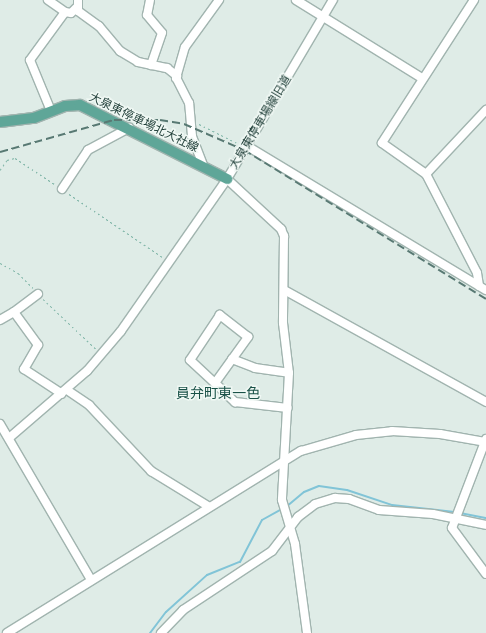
<!DOCTYPE html>
<html>
<head>
<meta charset="utf-8">
<style>
	body { margin:0 }
	#map { position:relative; width:486px; height:633px; overflow:hidden; background:#dfece7; font-family:Barlow,"Noto Sans JP",sans-serif }
	div>[style] { position:absolute }
	[style*='--x'] { left:calc(var(--x)*1px); top:calc(var(--y)*1px); width:calc(var(--w)*1px); rotate:calc(var(--a)*1deg) }
	.stream>* { height:2px; margin:-1px; padding:0 1px; transform-origin:1px; border-radius:1px; background:#81c4d7 }
	.path>* { height:1px; margin-top:-0.5px; transform-origin:0; background:repeating-linear-gradient(90deg,#7cb3a5 0 2px,transparent 0 5px) }
	.roads { filter:drop-shadow(1px 0 #a1b4af) drop-shadow(-1px 0 #a1b4af) drop-shadow(0 1px #a1b4af) drop-shadow(0 -1px #a1b4af) }
	.minor>* { height:8px; margin:-4px; padding:0 4px; transform-origin:4px; border-radius:4px; background:#fff }
	.major>* { height:10px; margin:-5px; padding:0 5px; transform-origin:5px; border-radius:5px; background:#5fa698 }
	.rail>* { height:2px; margin-top:-1px; transform-origin:0; background:repeating-linear-gradient(90deg,#587973 0 8px,transparent 0 12px) }
	span { translate:-50% -50%; white-space:nowrap; text-align:center; line-height:1.15; -webkit-text-stroke:3px #f0f8f4; paint-order:stroke }
	.street-label { font-size:12px; color:#1e3d37 }
	.quarter-label { font-size:14px; color:#195147 }
</style>
</head>
<body>
<div id="map">
	<div class="stream">
		<i style="--x:286;--y:507;--w:23;--a:-40"></i>
		<i style="--x:304;--y:492;--w:16;--a:-22"></i>
		<i style="--x:319;--y:486;--w:28;--a:8"></i>
		<i style="--x:347;--y:490;--w:47;--a:18.4"></i>
		<i style="--x:392;--y:505;--w:63;--a:6.3"></i>
		<i style="--x:460;--y:513;--w:26;--a:11"></i>
		<i style="--x:150;--y:633;--w:26;--a:-53"></i>
		<i style="--x:166;--y:612;--w:55;--a:-42.1"></i>
		<i style="--x:207;--y:575;--w:35;--a:-22"></i>
		<i style="--x:240;--y:562;--w:47;--a:-62.4"></i>
		<i style="--x:262;--y:520;--w:23;--a:-29"></i>
	</div>
	<div class="path">
		<i style="--x:199;--y:124;--w:45;--a:26.6"></i>
		<i style="--x:0;--y:170;--w:12;--a:-55"></i>
		<i style="--x:7;--y:160;--w:8;--a:-14"></i>
		<i style="--x:15;--y:158;--w:49;--a:33.4"></i>
		<i style="--x:69;--y:194;--w:115;--a:34"></i>
		<i style="--x:0;--y:263;--w:21;--a:29"></i>
		<i style="--x:18;--y:273;--w:21;--a:45"></i>
		<i style="--x:43;--y:299;--w:73;--a:43.3"></i>
	</div>
	<div class="roads">
		<div class="minor">
			<i style="--x:48;--y:0;--w:21;--a:35"></i>
			<i style="--x:65;--y:12;--w:6;--a:9"></i>
			<i style="--x:71;--y:13;--w:7;--a:-45"></i>
			<i style="--x:78;--y:0;--w:11;--a:90"></i>
			<i style="--x:78;--y:11;--w:26;--a:36"></i>
			<i style="--x:99;--y:26;--w:33;--a:50"></i>
			<i style="--x:120;--y:51;--w:21;--a:31"></i>
			<i style="--x:138;--y:62;--w:30;--a:12"></i>
			<i style="--x:167;--y:68;--w:13;--a:39"></i>
			<i style="--x:150;--y:0;--w:15;--a:101"></i>
			<i style="--x:147;--y:15;--w:23;--a:50"></i>
			<i style="--x:162;--y:33;--w:34;--a:109"></i>
			<i style="--x:296;--y:0;--w:148;--a:31.8"></i>
			<i style="--x:474;--y:0;--w:170;--a:122.8"></i>
			<i style="--x:382;--y:143;--w:54;--a:35.2"></i>
			<i style="--x:426;--y:174;--w:111;--a:62.7"></i>
			<i style="--x:477;--y:273;--w:13;--a:81"></i>
			<i style="--x:51;--y:111;--w:55;--a:-112.4"></i>
			<i style="--x:30;--y:60;--w:59;--a:-53.9"></i>
			<i style="--x:247;--y:146;--w:279;--a:31.1"></i>
			<i style="--x:203;--y:165;--w:31;--a:-111"></i>
			<i style="--x:192;--y:136;--w:33;--a:-95"></i>
			<i style="--x:189;--y:103;--w:28;--a:-117"></i>
			<i style="--x:176;--y:78;--w:32;--a:-74"></i>
			<i style="--x:185;--y:47;--w:58;--a:-54.1"></i>
			<i style="--x:426;--y:174;--w:88;--a:-46.8"></i>
			<i style="--x:227;--y:179;--w:74;--a:42.8"></i>
			<i style="--x:281;--y:229;--w:8;--a:67"></i>
			<i style="--x:284;--y:236;--w:87;--a:90.7"></i>
			<i style="--x:283;--y:323;--w:50;--a:83.2"></i>
			<i style="--x:289;--y:373;--w:127;--a:93.2"></i>
			<i style="--x:282;--y:500;--w:46;--a:73.5"></i>
			<i style="--x:295;--y:544;--w:90;--a:82.3"></i>
			<i style="--x:62;--y:189;--w:47;--a:-56.3"></i>
			<i style="--x:88;--y:150;--w:47;--a:-28.2"></i>
			<i style="--x:286;--y:291;--w:229;--a:29"></i>
			<i style="--x:14;--y:312;--w:30;--a:-37"></i>
			<i style="--x:0;--y:320;--w:16;--a:-30"></i>
			<i style="--x:14;--y:312;--w:41;--a:54"></i>
			<i style="--x:38;--y:345;--w:28;--a:120"></i>
			<i style="--x:24;--y:369;--w:45;--a:33.3"></i>
			<i style="--x:232;--y:359;--w:25;--a:21"></i>
			<i style="--x:255;--y:368;--w:34;--a:8"></i>
			<i style="--x:215;--y:383;--w:57;--a:-54.3"></i>
			<i style="--x:248;--y:337;--w:36;--a:-142"></i>
			<i style="--x:220;--y:315;--w:54;--a:123.7"></i>
			<i style="--x:190;--y:360;--w:34;--a:43"></i>
			<i style="--x:215;--y:383;--w:28;--a:44"></i>
			<i style="--x:235;--y:402;--w:53;--a:6.5"></i>
			<i style="--x:67;--y:390;--w:27;--a:34"></i>
			<i style="--x:89;--y:405;--w:91;--a:46.8"></i>
			<i style="--x:151;--y:471;--w:67;--a:31.6"></i>
			<i style="--x:0;--y:424;--w:181;--a:59.7"></i>
			<i style="--x:9;--y:438;--w:103;--a:-40.7"></i>
			<i style="--x:87;--y:371;--w:52;--a:-49.6"></i>
			<i style="--x:121;--y:331;--w:185;--a:-55.1"></i>
			<i style="--x:227;--y:179;--w:208;--a:-59.4"></i>
			<i style="--x:486;--y:439;--w:95;--a:110.9"></i>
			<i style="--x:452;--y:528;--w:57;--a:53.5"></i>
			<i style="--x:7;--y:633;--w:346;--a:-31.8"></i>
			<i style="--x:301;--y:451;--w:57;--a:-16.2"></i>
			<i style="--x:356;--y:435;--w:36;--a:-6"></i>
			<i style="--x:392;--y:431;--w:48;--a:3.6"></i>
			<i style="--x:440;--y:434;--w:47;--a:9.9"></i>
			<i style="--x:161;--y:633;--w:32;--a:-46"></i>
			<i style="--x:183;--y:610;--w:107;--a:-33.5"></i>
			<i style="--x:272;--y:551;--w:43;--a:-52.6"></i>
			<i style="--x:298;--y:517;--w:21;--a:-37"></i>
			<i style="--x:315;--y:504;--w:21;--a:-17"></i>
			<i style="--x:335;--y:498;--w:14;--a:4"></i>
			<i style="--x:349;--y:499;--w:32;--a:20"></i>
			<i style="--x:379;--y:510;--w:54;--a:4.2"></i>
			<i style="--x:433;--y:514;--w:54;--a:11.7"></i>
		</div>
		<div class="major">
			<i style="--x:0;--y:122;--w:34;--a:-7"></i>
			<i style="--x:34;--y:118;--w:33;--a:-21"></i>
			<i style="--x:65;--y:106;--w:15;--a:-4"></i>
			<i style="--x:80;--y:105;--w:165;--a:26.7"></i>
		</div>
	</div>
	<div class="rail">
		<i style="--x:0;--y:152;--w:118;--a:-15.7"></i>
		<i style="--x:114;--y:120;--w:46;--a:0"></i>
		<i style="--x:160;--y:120;--w:24;--a:9"></i>
		<i style="--x:184;--y:124;--w:65;--a:23.4"></i>
		<i style="--x:244;--y:150;--w:284;--a:31.6"></i>
	</div>
	<div class="street-label">
		<span style="left:144px;top:122px;rotate:26deg">大泉東停車場北大社線</span>
		<span style="left:260px;top:122px;rotate:-59deg">大泉東停車場線旧道</span>
	</div>
	<div class="quarter-label">
		<span style="left:218px;top:393px">員弁町東一色</span>
	</div>
</div>
</body>
</html>
